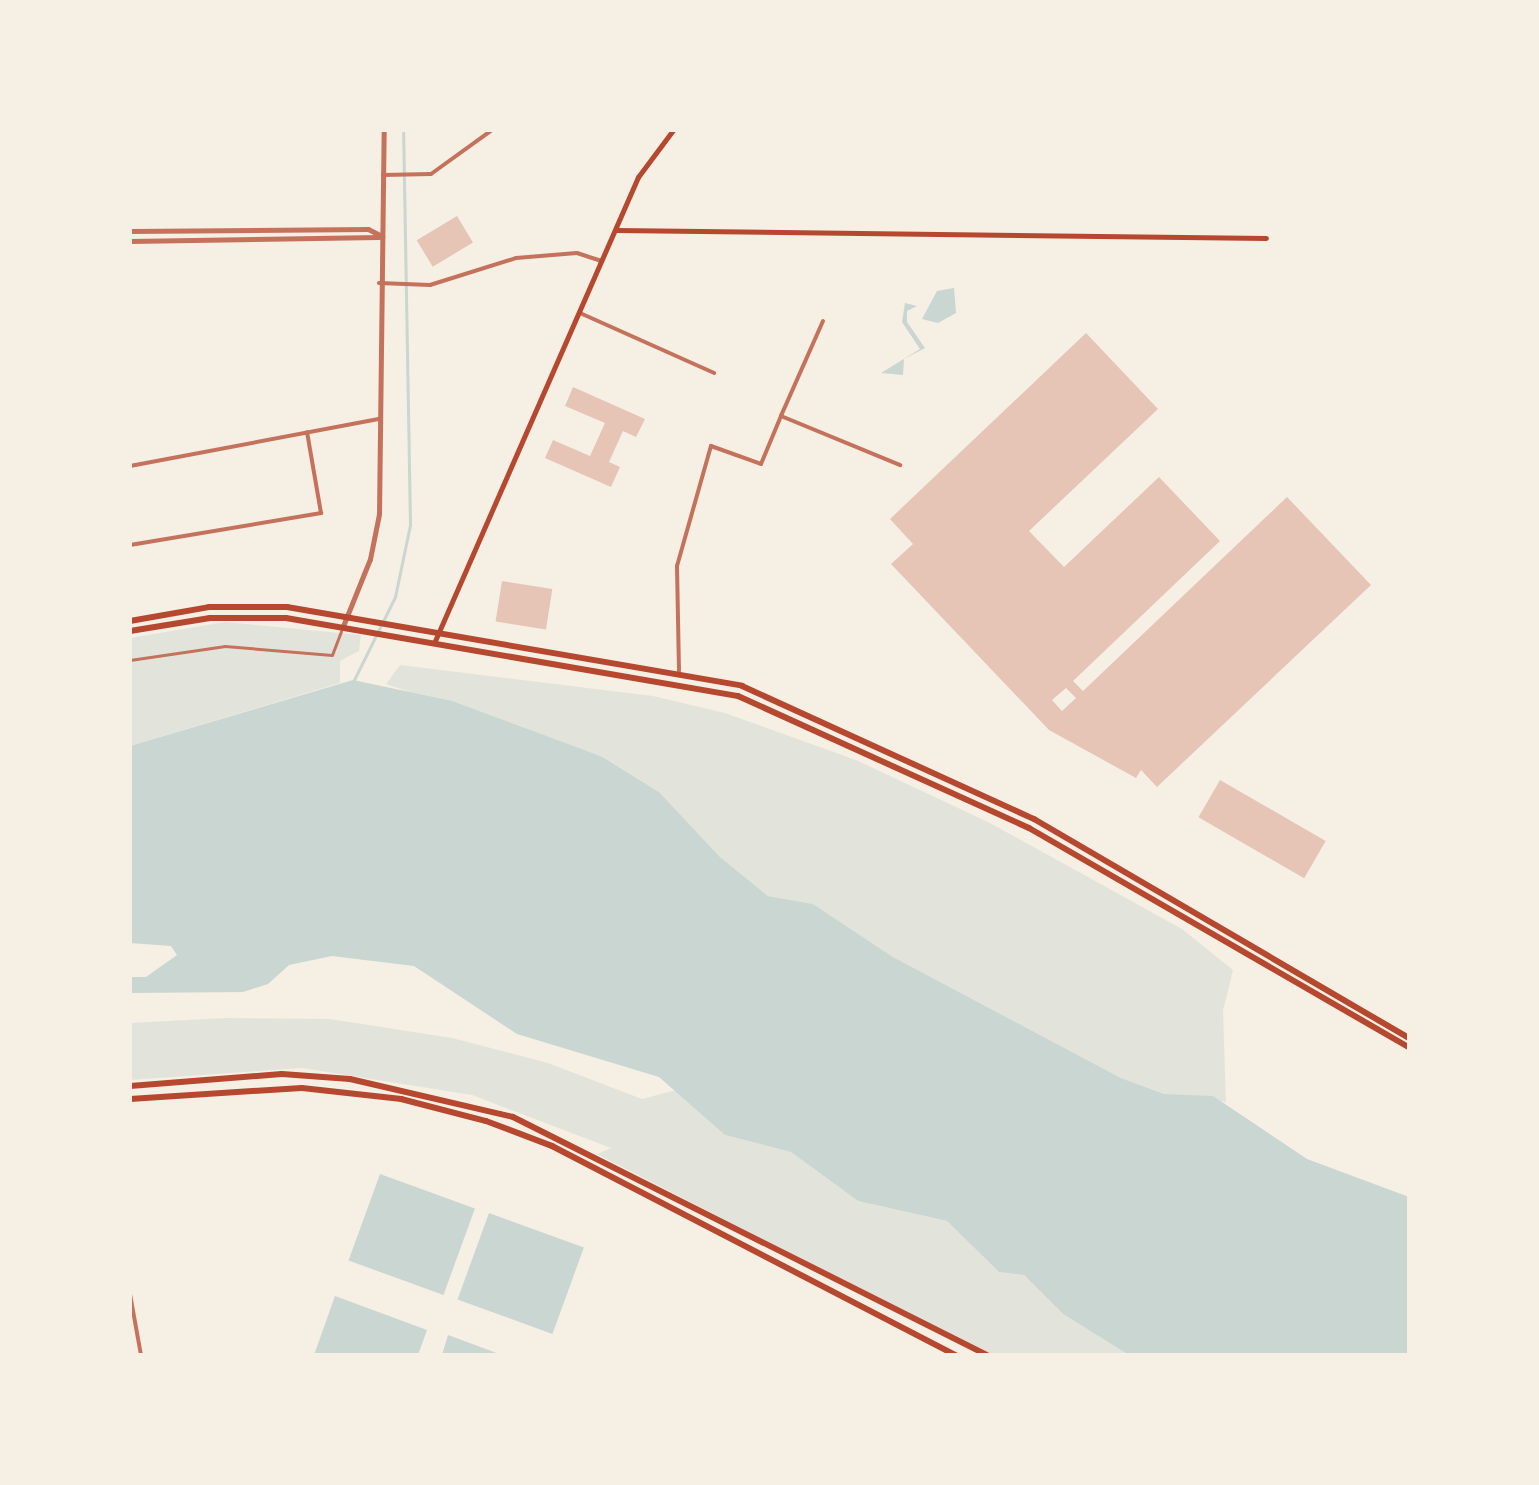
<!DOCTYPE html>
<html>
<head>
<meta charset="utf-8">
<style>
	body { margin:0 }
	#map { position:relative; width:1539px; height:1485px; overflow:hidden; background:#f6efe4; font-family:Montserrat,sans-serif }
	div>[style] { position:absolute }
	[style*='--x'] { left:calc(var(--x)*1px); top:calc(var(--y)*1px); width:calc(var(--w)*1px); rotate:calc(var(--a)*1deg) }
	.green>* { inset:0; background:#e2e4dc }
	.water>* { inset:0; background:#c9d6d2; transform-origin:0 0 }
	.stream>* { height:2.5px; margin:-1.25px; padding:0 1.25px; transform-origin:1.25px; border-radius:1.25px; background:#c9d6d2 }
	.building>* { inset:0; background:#e6c5b7; transform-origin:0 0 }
	.pedestrian>* { height:2.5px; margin:-1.25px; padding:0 1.25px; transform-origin:1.25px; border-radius:1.25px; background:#c5725c }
	.minor>* { height:4px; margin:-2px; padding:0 2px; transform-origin:2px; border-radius:2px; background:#c5725c }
	.tertiary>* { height:5px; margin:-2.5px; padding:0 2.5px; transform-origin:2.5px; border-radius:2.5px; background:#c5725c }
	.secondary>* { height:5px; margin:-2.5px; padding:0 2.5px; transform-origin:2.5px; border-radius:2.5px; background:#b5482f }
	.primary>* { height:6px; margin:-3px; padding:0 3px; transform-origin:3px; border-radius:3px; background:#b5482f }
	.trunk>* { height:6px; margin:-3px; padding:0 3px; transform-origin:3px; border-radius:3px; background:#b5482f }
	span { translate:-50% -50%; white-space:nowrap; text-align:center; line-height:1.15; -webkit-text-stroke:10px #f6efe4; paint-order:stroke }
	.frame { position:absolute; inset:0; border:132px solid #f6efe4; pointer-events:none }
</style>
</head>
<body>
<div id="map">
	<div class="green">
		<i style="clip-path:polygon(225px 622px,361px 635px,359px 651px,340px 661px,340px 683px,130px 746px,130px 638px)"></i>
		<i style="clip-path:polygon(400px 665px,653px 696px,725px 713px,856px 760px,990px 823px,1182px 929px,1233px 970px,1223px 1011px,1226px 1102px,1164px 1094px,1121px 1078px,893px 957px,813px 904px,768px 896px,720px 857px,659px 792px,604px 757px,386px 684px)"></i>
		<i style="clip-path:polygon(225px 1018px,330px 1019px,452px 1038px,548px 1063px,642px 1099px,680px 1089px,725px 1135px,791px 1152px,858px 1201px,947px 1221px,999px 1272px,1024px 1275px,1063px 1314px,1129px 1355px,987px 1355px,597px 1154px,611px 1148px,472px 1095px,302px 1068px,130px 1080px,130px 1023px)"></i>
	</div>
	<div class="water">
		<i style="clip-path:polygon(954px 288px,956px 313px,938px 323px,922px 319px,937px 291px)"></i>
		<i style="clip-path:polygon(905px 303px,917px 306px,907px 311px,907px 322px,925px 348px,904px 359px,903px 375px,881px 373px,920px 349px,902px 322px)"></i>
		<i style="clip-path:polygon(353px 680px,452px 701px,603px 757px,659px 792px,720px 857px,768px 896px,813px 904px,893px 957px,1121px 1078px,1164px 1094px,1213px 1096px,1307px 1159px,1409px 1197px,1409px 1355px,1129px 1355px,1063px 1314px,1024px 1275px,999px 1272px,947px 1221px,858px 1201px,791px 1152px,725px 1135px,659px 1077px,517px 1034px,414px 966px,332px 956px,289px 965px,268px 984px,243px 992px,130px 993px,130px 977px,146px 977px,177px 955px,171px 946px,130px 943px,130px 746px)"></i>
		<i style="left:380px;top:1174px;width:101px;height:92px;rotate:20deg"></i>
		<i style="left:489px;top:1213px;width:101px;height:92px;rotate:20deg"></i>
		<i style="clip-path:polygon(335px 1296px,427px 1330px,418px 1355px,314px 1355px)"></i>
		<i style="clip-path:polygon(448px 1335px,502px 1355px,442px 1355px)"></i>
	</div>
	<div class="stream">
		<i style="--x:353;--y:682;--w:95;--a:-63.7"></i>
		<i style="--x:395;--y:597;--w:74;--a:-78.2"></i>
		<i style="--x:410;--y:525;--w:395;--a:-91"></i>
	</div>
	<div class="building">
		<i style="left:457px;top:216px;width:31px;height:47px;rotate:59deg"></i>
		<i style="clip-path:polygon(evenodd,1086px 333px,1158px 409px,1029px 531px,1064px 567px,1159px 477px,1220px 541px,1073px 681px,1083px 691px,1287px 497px,1371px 585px,1157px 787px,1141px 770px,1136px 778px,1049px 730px,891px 564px,913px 544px,890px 519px,1086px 333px,1066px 688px,1076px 698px,1062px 711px,1052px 700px,1066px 688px)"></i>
		<i style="clip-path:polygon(573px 387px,645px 419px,636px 437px,623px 431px,609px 462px,620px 467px,611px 487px,545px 458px,553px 440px,590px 456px,605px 423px,565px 406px)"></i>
		<i style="left:502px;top:581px;width:51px;height:41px;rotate:9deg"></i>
		<i style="left:1220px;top:780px;width:122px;height:43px;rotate:30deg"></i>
	</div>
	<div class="pedestrian">
		<i style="--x:130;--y:660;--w:96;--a:-8.4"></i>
		<i style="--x:225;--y:646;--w:107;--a:4.8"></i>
		<i style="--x:332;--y:655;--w:25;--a:-69"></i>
	</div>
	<div class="minor">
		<i style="--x:383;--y:175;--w:48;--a:-1.2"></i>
		<i style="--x:431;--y:174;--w:75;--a:-35.8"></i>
		<i style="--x:379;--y:283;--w:51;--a:2.2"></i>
		<i style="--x:430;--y:285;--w:90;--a:-17.4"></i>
		<i style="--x:516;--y:258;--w:61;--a:-4.7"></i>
		<i style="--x:577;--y:253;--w:25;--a:18"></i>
		<i style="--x:580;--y:313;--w:147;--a:24.1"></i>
		<i style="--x:823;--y:321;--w:104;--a:113.9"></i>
		<i style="--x:781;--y:416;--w:129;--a:22.4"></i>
		<i style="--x:130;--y:466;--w:253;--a:-10.7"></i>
		<i style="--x:130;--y:545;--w:194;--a:-9.5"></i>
		<i style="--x:321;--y:513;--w:82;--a:-99.8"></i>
		<i style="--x:679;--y:671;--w:105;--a:-91.1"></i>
		<i style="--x:677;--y:566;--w:125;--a:-74.2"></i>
		<i style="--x:711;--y:446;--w:53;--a:19.8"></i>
		<i style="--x:761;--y:464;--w:52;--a:-67.4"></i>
		<i style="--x:130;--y:1294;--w:62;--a:79.8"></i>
	</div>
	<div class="tertiary">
		<i style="--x:130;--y:231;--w:238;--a:-0.5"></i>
		<i style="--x:368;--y:229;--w:16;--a:27"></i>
		<i style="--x:130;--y:241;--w:249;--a:-0.9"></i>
		<i style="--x:343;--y:626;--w:72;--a:-68.1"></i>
		<i style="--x:370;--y:559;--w:46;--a:-78.7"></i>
		<i style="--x:379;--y:514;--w:384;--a:-89.3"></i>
	</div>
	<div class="secondary">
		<i style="--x:616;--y:230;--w:650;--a:0.71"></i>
		<i style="--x:434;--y:643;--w:509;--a:-66.36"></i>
		<i style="--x:638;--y:177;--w:59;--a:-53.3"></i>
	</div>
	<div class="primary">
		<i style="--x:130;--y:1086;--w:152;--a:-4.5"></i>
		<i style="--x:282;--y:1074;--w:68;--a:4.2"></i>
		<i style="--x:350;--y:1079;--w:167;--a:13.1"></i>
		<i style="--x:513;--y:1117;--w:530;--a:26.66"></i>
		<i style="--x:130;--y:1099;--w:172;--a:-3.7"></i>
		<i style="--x:302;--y:1088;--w:100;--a:6.3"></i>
		<i style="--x:401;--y:1099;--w:88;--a:14.5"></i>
		<i style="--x:486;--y:1121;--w:71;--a:20.7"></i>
		<i style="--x:552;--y:1146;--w:455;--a:27.4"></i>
	</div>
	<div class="trunk">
		<i style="--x:130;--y:621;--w:80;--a:-10"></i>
		<i style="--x:209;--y:607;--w:78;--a:0"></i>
		<i style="--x:287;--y:607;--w:462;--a:9.8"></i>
		<i style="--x:742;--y:686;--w:321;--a:24.5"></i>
		<i style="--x:1034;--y:819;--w:434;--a:30.3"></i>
		<i style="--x:130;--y:631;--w:81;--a:-9.2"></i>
		<i style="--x:210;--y:618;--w:76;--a:0"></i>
		<i style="--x:286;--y:618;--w:459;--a:9.8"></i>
		<i style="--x:738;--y:696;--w:320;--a:24.4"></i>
		<i style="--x:1029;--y:828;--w:439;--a:30"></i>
	</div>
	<div class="frame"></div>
</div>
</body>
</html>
